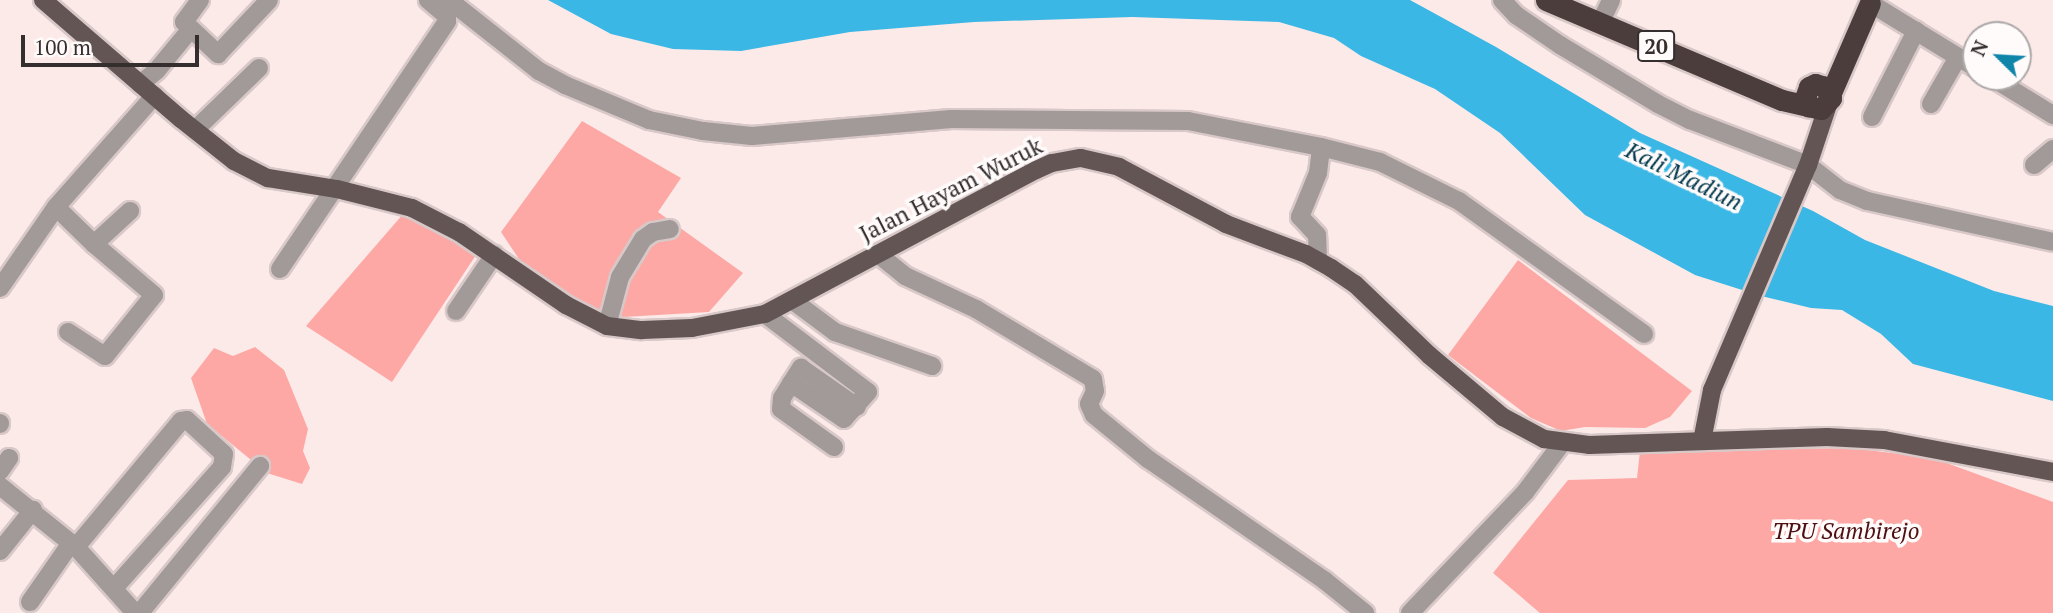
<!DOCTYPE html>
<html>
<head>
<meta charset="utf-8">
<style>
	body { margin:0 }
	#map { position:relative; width:2053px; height:613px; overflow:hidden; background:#fceae9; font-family:"PT Serif",serif }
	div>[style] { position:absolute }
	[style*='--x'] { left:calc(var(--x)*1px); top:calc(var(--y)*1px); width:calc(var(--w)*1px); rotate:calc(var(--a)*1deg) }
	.green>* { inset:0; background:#fda8a5 }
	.water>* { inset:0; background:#3bb7e5 }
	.roads { filter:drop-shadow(2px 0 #d8c8c7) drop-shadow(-2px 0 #d8c8c7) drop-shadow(0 2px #d8c8c7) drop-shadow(0 -2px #d8c8c7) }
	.minor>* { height:18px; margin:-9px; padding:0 9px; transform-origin:9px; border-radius:9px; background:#a19a99 }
	.major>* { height:18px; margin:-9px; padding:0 9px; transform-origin:9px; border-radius:9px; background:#625554 }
	.highway>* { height:21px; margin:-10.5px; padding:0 10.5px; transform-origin:10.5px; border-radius:10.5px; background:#4b3d3c }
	span { translate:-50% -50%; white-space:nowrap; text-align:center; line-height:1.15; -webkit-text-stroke:7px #fffbfb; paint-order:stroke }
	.shield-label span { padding:2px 5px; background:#fffbfb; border:2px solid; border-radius:5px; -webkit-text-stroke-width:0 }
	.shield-label { font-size:21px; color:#352e2e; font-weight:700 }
	.street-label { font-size:23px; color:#352e2e }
	.park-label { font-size:23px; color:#4e0f13; font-style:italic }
	.water-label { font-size:24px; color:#023a4d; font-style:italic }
	.north { position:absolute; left:1962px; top:21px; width:70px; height:70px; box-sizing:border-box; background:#fffbfb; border:2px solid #aea9a9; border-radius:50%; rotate:294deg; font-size:19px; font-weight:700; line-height:28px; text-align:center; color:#352e2e }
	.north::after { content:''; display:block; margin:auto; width:24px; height:32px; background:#1085aa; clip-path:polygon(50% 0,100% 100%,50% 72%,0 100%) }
	.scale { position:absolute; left:21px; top:35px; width:178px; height:32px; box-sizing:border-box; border:4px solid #352e2e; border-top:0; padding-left:9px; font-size:21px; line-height:24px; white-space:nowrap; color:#352e2e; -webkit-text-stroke:5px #fffbfb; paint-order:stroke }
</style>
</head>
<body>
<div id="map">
	<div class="green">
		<i style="clip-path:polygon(582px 121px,681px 178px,658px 212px,743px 273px,709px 312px,623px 317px,579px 303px,523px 265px,501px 232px)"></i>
		<i style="clip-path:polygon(404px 213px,433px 222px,478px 252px,392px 382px,306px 326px)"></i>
		<i style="clip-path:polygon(1518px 260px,1692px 391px,1670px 417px,1645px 428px,1585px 427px,1561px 431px,1531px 418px,1448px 355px)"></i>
		<i style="clip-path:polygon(255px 347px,284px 370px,308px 429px,303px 451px,310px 468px,302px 484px,267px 473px,207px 424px,191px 378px,214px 348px,233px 356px)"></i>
		<i style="clip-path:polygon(1851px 448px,1933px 458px,2053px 502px,2053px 613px,1540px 613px,1493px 573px,1568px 480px,1637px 478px,1640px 451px)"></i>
	</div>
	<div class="water">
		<i style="clip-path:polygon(548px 0,1410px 0,1496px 47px,1640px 133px,1813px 211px,1865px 240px,1994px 291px,2053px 306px,2053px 401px,1913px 364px,1881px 334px,1842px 310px,1811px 308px,1761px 296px,1695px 275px,1585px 215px,1500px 133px,1435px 89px,1361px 56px,1334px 38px,1279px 22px,1132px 17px,974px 22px,850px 32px,741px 51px,673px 49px,611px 34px)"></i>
	</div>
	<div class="roads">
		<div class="minor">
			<i style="--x:200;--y:0;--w:27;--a:126"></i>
			<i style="--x:184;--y:22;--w:47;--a:43.3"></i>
			<i style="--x:218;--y:54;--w:74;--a:-46.6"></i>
			<i style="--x:449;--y:0;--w:115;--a:38.3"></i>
			<i style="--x:539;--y:71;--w:30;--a:28"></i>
			<i style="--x:565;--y:85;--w:91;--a:22.6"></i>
			<i style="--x:649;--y:120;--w:55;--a:11.5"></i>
			<i style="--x:703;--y:131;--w:49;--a:5.8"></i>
			<i style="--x:752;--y:136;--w:200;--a:-4.9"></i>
			<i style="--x:951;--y:119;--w:237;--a:0.5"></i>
			<i style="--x:1188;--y:121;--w:136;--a:11.1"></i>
			<i style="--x:1321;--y:147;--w:61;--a:14.3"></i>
			<i style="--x:1380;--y:162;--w:88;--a:26.3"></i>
			<i style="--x:1459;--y:201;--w:228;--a:35.7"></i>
			<i style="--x:1502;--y:0;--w:21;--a:47"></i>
			<i style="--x:1516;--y:15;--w:53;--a:34.3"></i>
			<i style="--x:1560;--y:45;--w:114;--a:31"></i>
			<i style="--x:1658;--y:104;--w:36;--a:27"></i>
			<i style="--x:1690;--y:120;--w:126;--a:20.9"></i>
			<i style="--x:1808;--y:165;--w:41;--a:38"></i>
			<i style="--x:1840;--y:190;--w:29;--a:22"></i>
			<i style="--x:1867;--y:201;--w:190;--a:12.4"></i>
			<i style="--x:1870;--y:3;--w:124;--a:31.5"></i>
			<i style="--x:1600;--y:23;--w:25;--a:-64"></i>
			<i style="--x:1991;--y:77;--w:73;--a:31.5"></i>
			<i style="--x:140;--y:84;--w:22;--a:-39"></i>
			<i style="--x:157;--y:70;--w:52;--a:-50.5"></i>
			<i style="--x:1931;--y:104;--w:54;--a:-60.1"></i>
			<i style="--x:1872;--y:117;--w:97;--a:-62.9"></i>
			<i style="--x:195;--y:130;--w:89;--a:-44.1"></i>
			<i style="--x:2034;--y:165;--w:25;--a:-40"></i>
			<i style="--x:56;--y:207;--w:53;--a:44.2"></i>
			<i style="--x:94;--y:244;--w:49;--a:-42.5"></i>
			<i style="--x:878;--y:254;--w:35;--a:39"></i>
			<i style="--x:905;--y:276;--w:78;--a:24.9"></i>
			<i style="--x:976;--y:309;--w:136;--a:30.9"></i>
			<i style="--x:1093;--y:379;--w:12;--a:81"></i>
			<i style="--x:1095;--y:391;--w:14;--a:115"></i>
			<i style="--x:1089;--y:404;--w:12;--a:66"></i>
			<i style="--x:1094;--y:415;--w:70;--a:39.2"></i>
			<i style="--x:1148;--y:459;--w:214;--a:34.5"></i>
			<i style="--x:1324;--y:580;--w:53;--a:38.8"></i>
			<i style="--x:1318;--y:261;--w:26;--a:-92"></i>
			<i style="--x:1317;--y:235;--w:25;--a:-133"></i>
			<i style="--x:1300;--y:217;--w:48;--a:-67.8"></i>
			<i style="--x:1318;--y:173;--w:26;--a:-83"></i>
			<i style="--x:280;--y:269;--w:299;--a:-56"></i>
			<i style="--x:447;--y:21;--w:5;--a:-90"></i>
			<i style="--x:447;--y:16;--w:25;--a:-140"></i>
			<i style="--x:0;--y:288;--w:98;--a:-55.3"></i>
			<i style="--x:56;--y:207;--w:149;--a:-48.5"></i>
			<i style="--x:792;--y:300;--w:54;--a:36.7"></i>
			<i style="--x:835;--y:332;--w:103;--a:19.3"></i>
			<i style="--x:456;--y:311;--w:68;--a:-55.8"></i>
			<i style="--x:765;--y:314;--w:129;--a:37.1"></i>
			<i style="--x:868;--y:392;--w:36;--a:132"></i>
			<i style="--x:844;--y:419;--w:64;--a:-145.8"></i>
			<i style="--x:607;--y:326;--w:51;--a:-75.1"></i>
			<i style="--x:620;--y:277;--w:44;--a:-58.8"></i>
			<i style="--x:643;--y:239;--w:12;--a:-35"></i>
			<i style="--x:653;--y:232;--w:17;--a:-10"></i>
			<i style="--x:68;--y:332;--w:44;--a:33"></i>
			<i style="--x:105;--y:356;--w:78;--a:-51.2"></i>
			<i style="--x:154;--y:295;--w:79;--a:-139.6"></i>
			<i style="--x:0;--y:424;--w:1;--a:-90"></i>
			<i style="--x:834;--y:447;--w:65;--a:-144.4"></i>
			<i style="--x:781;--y:409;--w:11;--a:-85"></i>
			<i style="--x:782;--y:398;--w:36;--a:-58"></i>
			<i style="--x:801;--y:368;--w:68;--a:34.9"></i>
			<i style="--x:0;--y:471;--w:16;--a:-55"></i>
			<i style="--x:0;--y:486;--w:97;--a:38.8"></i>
			<i style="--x:76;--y:547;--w:89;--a:48.2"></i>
			<i style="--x:76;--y:547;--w:164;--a:-50.2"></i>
			<i style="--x:181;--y:421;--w:6;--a:-9"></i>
			<i style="--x:187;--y:420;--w:50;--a:42.6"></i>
			<i style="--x:224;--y:454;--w:13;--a:99"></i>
			<i style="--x:222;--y:467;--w:161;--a:131.7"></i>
			<i style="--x:0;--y:551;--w:53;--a:-51.2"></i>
			<i style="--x:30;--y:602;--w:72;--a:-55.2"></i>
			<i style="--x:135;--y:613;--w:9;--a:-27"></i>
			<i style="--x:143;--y:609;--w:185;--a:-50.7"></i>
			<i style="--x:1410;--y:613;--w:168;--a:-46.4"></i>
			<i style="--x:1526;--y:491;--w:60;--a:-53.1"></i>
		</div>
		<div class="major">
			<i style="--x:43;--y:0;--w:182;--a:40.8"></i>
			<i style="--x:181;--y:119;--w:68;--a:38.4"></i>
			<i style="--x:234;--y:161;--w:38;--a:27"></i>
			<i style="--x:268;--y:178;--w:70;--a:9.1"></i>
			<i style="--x:337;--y:189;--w:77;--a:14.2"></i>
			<i style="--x:412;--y:208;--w:53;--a:27.1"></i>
			<i style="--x:459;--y:232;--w:130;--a:34.3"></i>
			<i style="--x:566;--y:305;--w:46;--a:27.1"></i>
			<i style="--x:607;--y:326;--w:35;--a:7"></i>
			<i style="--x:642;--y:330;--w:50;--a:-2.3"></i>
			<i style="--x:692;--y:328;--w:74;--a:-10.9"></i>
			<i style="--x:765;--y:314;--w:307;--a:-28"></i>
			<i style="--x:1036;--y:170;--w:17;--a:-24"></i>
			<i style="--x:1052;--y:163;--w:29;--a:-10"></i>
			<i style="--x:1081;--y:158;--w:39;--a:13"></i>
			<i style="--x:1119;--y:167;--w:121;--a:28"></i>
			<i style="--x:1226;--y:224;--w:85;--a:20.6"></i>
			<i style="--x:1306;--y:254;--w:29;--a:29"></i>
			<i style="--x:1331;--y:268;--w:29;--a:34"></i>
			<i style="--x:1355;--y:284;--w:103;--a:43.8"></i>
			<i style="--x:1429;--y:355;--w:97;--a:40"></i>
			<i style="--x:1503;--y:417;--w:47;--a:28.2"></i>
			<i style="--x:1544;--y:439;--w:45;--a:7.6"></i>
			<i style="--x:1589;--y:445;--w:238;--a:-1.9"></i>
			<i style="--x:1827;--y:437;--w:57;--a:3"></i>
			<i style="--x:1884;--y:440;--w:172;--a:10.7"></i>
			<i style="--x:1702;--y:441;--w:52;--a:-78.9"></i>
			<i style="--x:1712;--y:390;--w:245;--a:-66.9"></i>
			<i style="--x:1808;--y:165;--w:63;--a:-71.6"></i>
		</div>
		<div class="highway">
			<i style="--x:1546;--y:0;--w:256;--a:23"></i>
			<i style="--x:1782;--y:100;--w:40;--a:13"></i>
			<i style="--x:1821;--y:109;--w:15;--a:-48"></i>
			<i style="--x:1831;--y:98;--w:13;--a:-119"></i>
			<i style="--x:1825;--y:87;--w:10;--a:-163"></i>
			<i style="--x:1815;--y:84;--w:7;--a:153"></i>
			<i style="--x:1809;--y:87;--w:12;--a:110"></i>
			<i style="--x:1805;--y:98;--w:9;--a:69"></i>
			<i style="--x:1830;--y:95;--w:100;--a:-66.5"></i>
		</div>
	</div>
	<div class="shield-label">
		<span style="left:1656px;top:46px">20</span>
	</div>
	<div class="street-label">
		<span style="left:951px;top:190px;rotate:-27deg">Jalan Hayam Wuruk</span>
	</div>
	<div class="park-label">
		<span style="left:1846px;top:531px">TPU Sambirejo</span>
	</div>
	<div class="water-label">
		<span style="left:1684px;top:176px;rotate:26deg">Kali Madiun</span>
	</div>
	<div class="north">N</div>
	<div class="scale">100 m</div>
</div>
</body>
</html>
